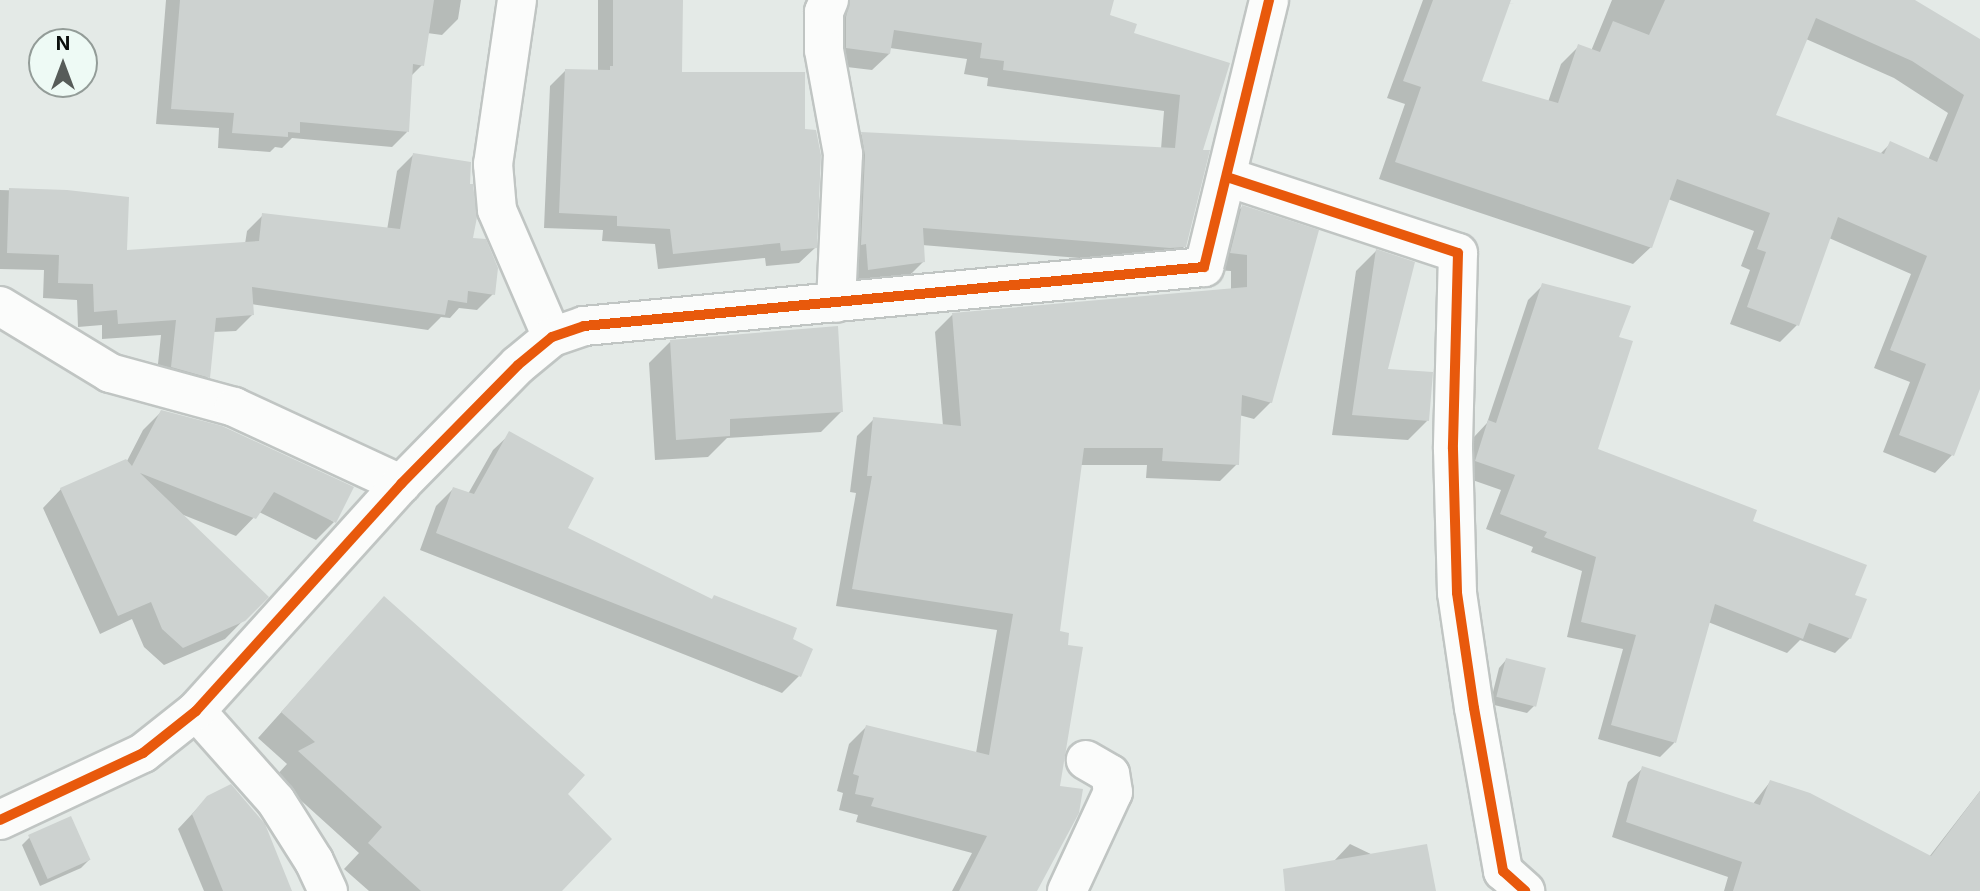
<!DOCTYPE html>
<html>
<head>
<meta charset="utf-8">
<style>
	body { margin:0 }
	#map { position:relative; width:1980px; height:891px; overflow:hidden; background:#e4eae7; font-family:Inter,sans-serif }
	div>[style] { position:absolute }
	[style*='--x'] { left:calc(var(--x)*1px); top:calc(var(--y)*1px); width:calc(var(--w)*1px); rotate:calc(var(--a)*1deg) }
	.shadow>* { inset:0; background:#0003 }
	.building>* { inset:0; background:#cdd2d0; transform-origin:0 0 }
	.roads { filter:drop-shadow(2px 0 #c0c5c3) drop-shadow(-2px 0 #c0c5c3) drop-shadow(0 2px #c0c5c3) drop-shadow(0 -2px #c0c5c3) }
	.minor>* { height:38px; margin:-19px; padding:0 19px; transform-origin:19px; border-radius:19px; background:#fbfcfb }
	.cycleway>* { height:10px; margin:-5px; padding:0 5px; transform-origin:5px; border-radius:5px; background:#e8590c }
	span { translate:-50% -50%; white-space:nowrap; text-align:center; line-height:1.15; -webkit-text-stroke:6px #eefaf5; paint-order:stroke }
	.north { position:absolute; left:28px; top:28px; width:70px; height:70px; box-sizing:border-box; background:#eefaf5; border:2px solid #939c98; border-radius:50%; rotate:0deg; font-size:19px; font-weight:700; line-height:28px; text-align:center; color:#0b0f0d }
	.north::after { content:''; display:block; margin:auto; width:24px; height:32px; background:#575c59; clip-path:polygon(50% 0,100% 100%,50% 72%,0 100%) }
</style>
</head>
<body>
<div id="map">
	<div class="shadow">
		<i style="clip-path:polygon(166px 0,461px 0,458px 19px,442px 35px,427px 33px,422px 65px,410px 77px,407px 132px,392px 147px,292px 138px,282px 148px,275px 147px,270px 152px,218px 148px,219px 128px,156px 124px)"></i>
		<i style="clip-path:polygon(598px 0,682px 0,680px 74px,803px 131px,815px 248px,799px 263px,766px 266px,765px 258px,658px 269px,655px 244px,602px 241px,603px 230px,544px 228px,550px 86px,566px 70px,598px 71px)"></i>
		<i style="clip-path:polygon(835px 0,1112px 0,1107px 16px,1132px 34px,1228px 64px,1201px 151px,1185px 246px,1168px 263px,1152px 264px,922px 245px,923px 262px,906px 279px,852px 286px,845px 150px,862px 134px,1161px 149px,1164px 111px,987px 86px,988px 78px,964px 74px,967px 59px,890px 48px,889px 54px,872px 70px,830px 65px)"></i>
		<i style="clip-path:polygon(evenodd,1423px 0,1509px 0,1480px 82px,1548px 102px,1561px 64px,1579px 46px,1591px 51px,1612px 0,1912px 0,1980px 41px,1980px 385px,1952px 455px,1935px 473px,1883px 452px,1910px 382px,1874px 368px,1911px 274px,1829px 238px,1797px 325px,1780px 342px,1730px 324px,1750px 270px,1741px 266px,1754px 231px,1668px 199px,1651px 247px,1633px 264px,1379px 179px,1405px 104px,1387px 98px,1423px 0,1806px 39px,1894px 78px,1948px 113px,1928px 160px,1890px 144px,1880px 154px,1773px 116px,1806px 39px)"></i>
		<i style="clip-path:polygon(413px 155px,471px 239px,493px 294px,477px 310px,459px 308px,450px 318px,441px 317px,428px 330px,251px 304px,252px 315px,236px 331px,213px 332px,208px 377px,193px 393px,156px 383px,161px 335px,102px 339px,102px 325px,78px 327px,77px 300px,43px 298px,44px 270px,0 269px,0 190px,67px 192px,125px 252px,245px 244px,247px 231px,263px 215px,387px 230px,397px 171px)"></i>
		<i style="clip-path:polygon(1242px 207px,1271px 402px,1254px 419px,1239px 415px,1237px 464px,1220px 481px,1146px 478px,1147px 465px,1080px 465px,1058px 632px,1058px 787px,1077px 813px,1035px 891px,952px 891px,972px 853px,856px 822px,858px 815px,839px 810px,843px 793px,837px 791px,849px 744px,866px 727px,976px 753px,997px 630px,836px 606px,856px 493px,850px 492px,857px 436px,874px 419px,943px 426px,935px 332px,952px 315px,1231px 290px,1231px 271px,1214px 270px,1225px 224px)"></i>
		<i style="clip-path:polygon(1376px 251px,1386px 370px,1428px 420px,1408px 440px,1332px 435px,1356px 271px)"></i>
		<i style="clip-path:polygon(1543px 285px,1617px 338px,1596px 450px,1750px 522px,1853px 596px,1850px 638px,1835px 653px,1800px 640px,1787px 653px,1708px 622px,1674px 743px,1660px 757px,1598px 739px,1623px 649px,1567px 637px,1582px 571px,1531px 552px,1533px 547px,1486px 529px,1501px 490px,1461px 476px,1474px 437px,1487px 423px,1528px 300px)"></i>
		<i style="clip-path:polygon(670px 342px,842px 411px,821px 432px,727px 438px,708px 457px,655px 460px,649px 363px)"></i>
		<i style="clip-path:polygon(161px 412px,334px 522px,316px 540px,259px 512px,236px 536px,181px 514px,266px 597px,225px 639px,164px 665px,144px 647px,132px 619px,100px 634px,43px 508px,61px 489px,127px 461px,143px 430px)"></i>
		<i style="clip-path:polygon(510px 434px,565px 529px,791px 640px,799px 676px,782px 693px,420px 550px,436px 506px,453px 489px,468px 494px,493px 450px)"></i>
		<i style="clip-path:polygon(384px 598px,566px 794px,559px 891px,369px 891px,344px 869px,359px 853px,275px 777px,287px 764px,258px 738px)"></i>
		<i style="clip-path:polygon(1506px 660px,1535px 705px,1527px 713px,1490px 704px,1499px 668px)"></i>
		<i style="clip-path:polygon(1643px 768px,1752px 805px,1770px 782px,1929px 857px,1980px 791px,1980px 891px,1724px 891px,1728px 877px,1612px 837px,1628px 782px)"></i>
		<i style="clip-path:polygon(208px 797px,290px 891px,204px 891px,178px 829px)"></i>
		<i style="clip-path:polygon(30px 837px,89px 860px,81px 868px,40px 886px,22px 845px)"></i>
		<i style="clip-path:polygon(1350px 844px,1433px 884px,1434px 891px,1339px 891px,1334px 861px)"></i>
	</div>
	<div class="building">
		<i style="clip-path:polygon(180px 0,434px 0,424px 66px,413px 64px,409px 132px,300px 122px,300px 133px,288px 132px,288px 137px,232px 133px,234px 113px,171px 109px)"></i>
		<i style="clip-path:polygon(613px 0,683px 0,682px 72px,805px 72px,805px 129px,816px 130px,821px 155px,817px 248px,781px 251px,780px 243px,673px 254px,670px 229px,617px 226px,617px 216px,559px 213px,565px 69px,610px 70px,610px 66px,613px 66px)"></i>
		<i style="clip-path:polygon(850px 0,1114px 0,1110px 15px,1137px 24px,1134px 33px,1230px 63px,1203px 150px,1210px 150px,1186px 247px,1170px 248px,923px 228px,925px 262px,868px 270px,866px 244px,861px 245px,865px 155px,861px 132px,1175px 148px,1180px 95px,1003px 70px,1004px 61px,980px 58px,982px 43px,894px 30px,890px 54px,846px 48px,846px 17px)"></i>
		<i style="clip-path:polygon(evenodd,1433px 0,1511px 0,1482px 81px,1558px 103px,1578px 44px,1600px 52px,1613px 21px,1649px 35px,1665px 0,1915px 0,1980px 39px,1980px 389px,1954px 456px,1899px 435px,1926px 364px,1890px 350px,1927px 256px,1838px 217px,1799px 326px,1747px 307px,1766px 252px,1757px 249px,1770px 213px,1677px 179px,1652px 248px,1395px 162px,1421px 87px,1403px 81px,1433px 0,1816px 18px,1912px 61px,1964px 95px,1937px 162px,1890px 141px,1884px 154px,1776px 115px,1816px 18px)"></i>
		<i style="clip-path:polygon(413px 153px,471px 162px,470px 184px,473px 184px,477px 217px,473px 238px,486px 239px,498px 268px,495px 295px,468px 291px,467px 303px,448px 300px,445px 315px,252px 287px,254px 315px,216px 318px,210px 378px,171px 367px,176px 320px,118px 324px,117px 310px,94px 312px,93px 284px,58px 283px,59px 255px,7px 253px,9px 188px,67px 190px,129px 197px,127px 250px,259px 241px,262px 213px,400px 229px)"></i>
		<i style="clip-path:polygon(1242px 205px,1319px 230px,1272px 403px,1242px 395px,1239px 465px,1162px 461px,1163px 448px,1084px 448px,1060px 631px,1069px 633px,1068px 645px,1083px 647px,1060px 786px,1083px 789px,1079px 813px,1037px 891px,959px 891px,987px 836px,871px 806px,874px 798px,855px 794px,859px 776px,853px 774px,866px 725px,989px 755px,1013px 614px,852px 589px,872px 476px,867px 476px,873px 417px,961px 426px,952px 313px,1247px 287px,1247px 255px,1230px 253px)"></i>
		<i style="clip-path:polygon(1376px 249px,1415px 262px,1388px 369px,1433px 372px,1429px 421px,1352px 415px)"></i>
		<i style="clip-path:polygon(1542px 283px,1631px 306px,1619px 337px,1633px 341px,1598px 449px,1757px 510px,1753px 521px,1867px 565px,1855px 595px,1867px 599px,1851px 639px,1809px 623px,1803px 639px,1715px 604px,1676px 743px,1611px 725px,1636px 635px,1581px 622px,1596px 557px,1544px 537px,1547px 532px,1500px 514px,1515px 475px,1475px 461px,1488px 420px,1496px 423px)"></i>
		<i style="clip-path:polygon(838px 326px,843px 412px,730px 419px,730px 436px,676px 440px,670px 340px)"></i>
		<i style="clip-path:polygon(161px 410px,222px 426px,354px 487px,336px 523px,274px 492px,256px 519px,140px 473px,269px 597px,245px 621px,183px 648px,162px 629px,151px 602px,118px 616px,60px 488px,126px 459px,132px 466px)"></i>
		<i style="clip-path:polygon(509px 431px,594px 478px,568px 528px,712px 599px,714px 595px,797px 628px,793px 639px,813px 649px,801px 677px,436px 533px,453px 487px,474px 494px)"></i>
		<i style="clip-path:polygon(384px 596px,585px 775px,568px 794px,612px 839px,562px 891px,421px 891px,368px 843px,382px 827px,298px 751px,315px 742px,281px 712px)"></i>
		<i style="left:1506px;top:658px;width:41px;height:40px;rotate:14deg"></i>
		<i style="clip-path:polygon(1642px 766px,1760px 805px,1770px 780px,1810px 793px,1931px 856px,1980px 791px,1980px 891px,1733px 891px,1742px 862px,1626px 822px)"></i>
		<i style="clip-path:polygon(231px 784px,265px 824px,292px 891px,223px 891px,192px 814px,207px 796px)"></i>
		<i style="left:71px;top:816px;width:48px;height:47px;rotate:66deg"></i>
		<i style="clip-path:polygon(1427px 844px,1436px 891px,1285px 891px,1283px 869px)"></i>
	</div>
	<div class="roads">
		<div class="minor">
			<i style="--x:517;--y:0;--w:166;--a:98.3"></i>
			<i style="--x:493;--y:164;--w:46;--a:85"></i>
			<i style="--x:497;--y:210;--w:138;--a:66.6"></i>
			<i style="--x:829;--y:0;--w:13;--a:113"></i>
			<i style="--x:824;--y:12;--w:38;--a:90"></i>
			<i style="--x:824;--y:50;--w:106;--a:79.6"></i>
			<i style="--x:843;--y:154;--w:149;--a:92.7"></i>
			<i style="--x:1227;--y:177;--w:243;--a:18.2"></i>
			<i style="--x:1458;--y:253;--w:196;--a:91.5"></i>
			<i style="--x:1453;--y:449;--w:144;--a:88.4"></i>
			<i style="--x:1457;--y:593;--w:116;--a:81.6"></i>
			<i style="--x:1474;--y:708;--w:166;--a:79.9"></i>
			<i style="--x:1503;--y:871;--w:30;--a:42"></i>
			<i style="--x:0;--y:306;--w:129;--a:31.3"></i>
			<i style="--x:110;--y:373;--w:129;--a:15.3"></i>
			<i style="--x:234;--y:407;--w:184;--a:24.8"></i>
			<i style="--x:196;--y:711;--w:120;--a:48.4"></i>
			<i style="--x:276;--y:801;--w:71;--a:57.7"></i>
			<i style="--x:314;--y:861;--w:33;--a:65"></i>
			<i style="--x:0;--y:820;--w:158;--a:-25.1"></i>
			<i style="--x:143;--y:753;--w:68;--a:-38.4"></i>
			<i style="--x:196;--y:711;--w:306;--a:-47.9"></i>
			<i style="--x:401;--y:484;--w:167;--a:-45.5"></i>
			<i style="--x:518;--y:365;--w:44;--a:-39.5"></i>
			<i style="--x:552;--y:337;--w:34;--a:-19"></i>
			<i style="--x:584;--y:326;--w:623;--a:-5.44"></i>
			<i style="--x:1204;--y:267;--w:275;--a:-76.3"></i>
			<i style="--x:1067;--y:891;--w:109;--a:-65.1"></i>
			<i style="--x:1113;--y:792;--w:18;--a:-99"></i>
			<i style="--x:1110;--y:774;--w:28;--a:-150"></i>
		</div>
	</div>
	<div class="cycleway">
		<i style="--x:1227;--y:177;--w:243;--a:18.2"></i>
		<i style="--x:1458;--y:253;--w:196;--a:91.5"></i>
		<i style="--x:1453;--y:449;--w:144;--a:88.4"></i>
		<i style="--x:1457;--y:593;--w:116;--a:81.6"></i>
		<i style="--x:1474;--y:708;--w:166;--a:79.9"></i>
		<i style="--x:1503;--y:871;--w:30;--a:42"></i>
		<i style="--x:0;--y:820;--w:158;--a:-25.1"></i>
		<i style="--x:143;--y:753;--w:68;--a:-38.4"></i>
		<i style="--x:196;--y:711;--w:306;--a:-47.9"></i>
		<i style="--x:401;--y:484;--w:167;--a:-45.5"></i>
		<i style="--x:518;--y:365;--w:44;--a:-39.5"></i>
		<i style="--x:552;--y:337;--w:34;--a:-19"></i>
		<i style="--x:584;--y:326;--w:623;--a:-5.44"></i>
		<i style="--x:1204;--y:267;--w:275;--a:-76.3"></i>
	</div>
	<div class="north">N</div>
</div>
</body>
</html>
